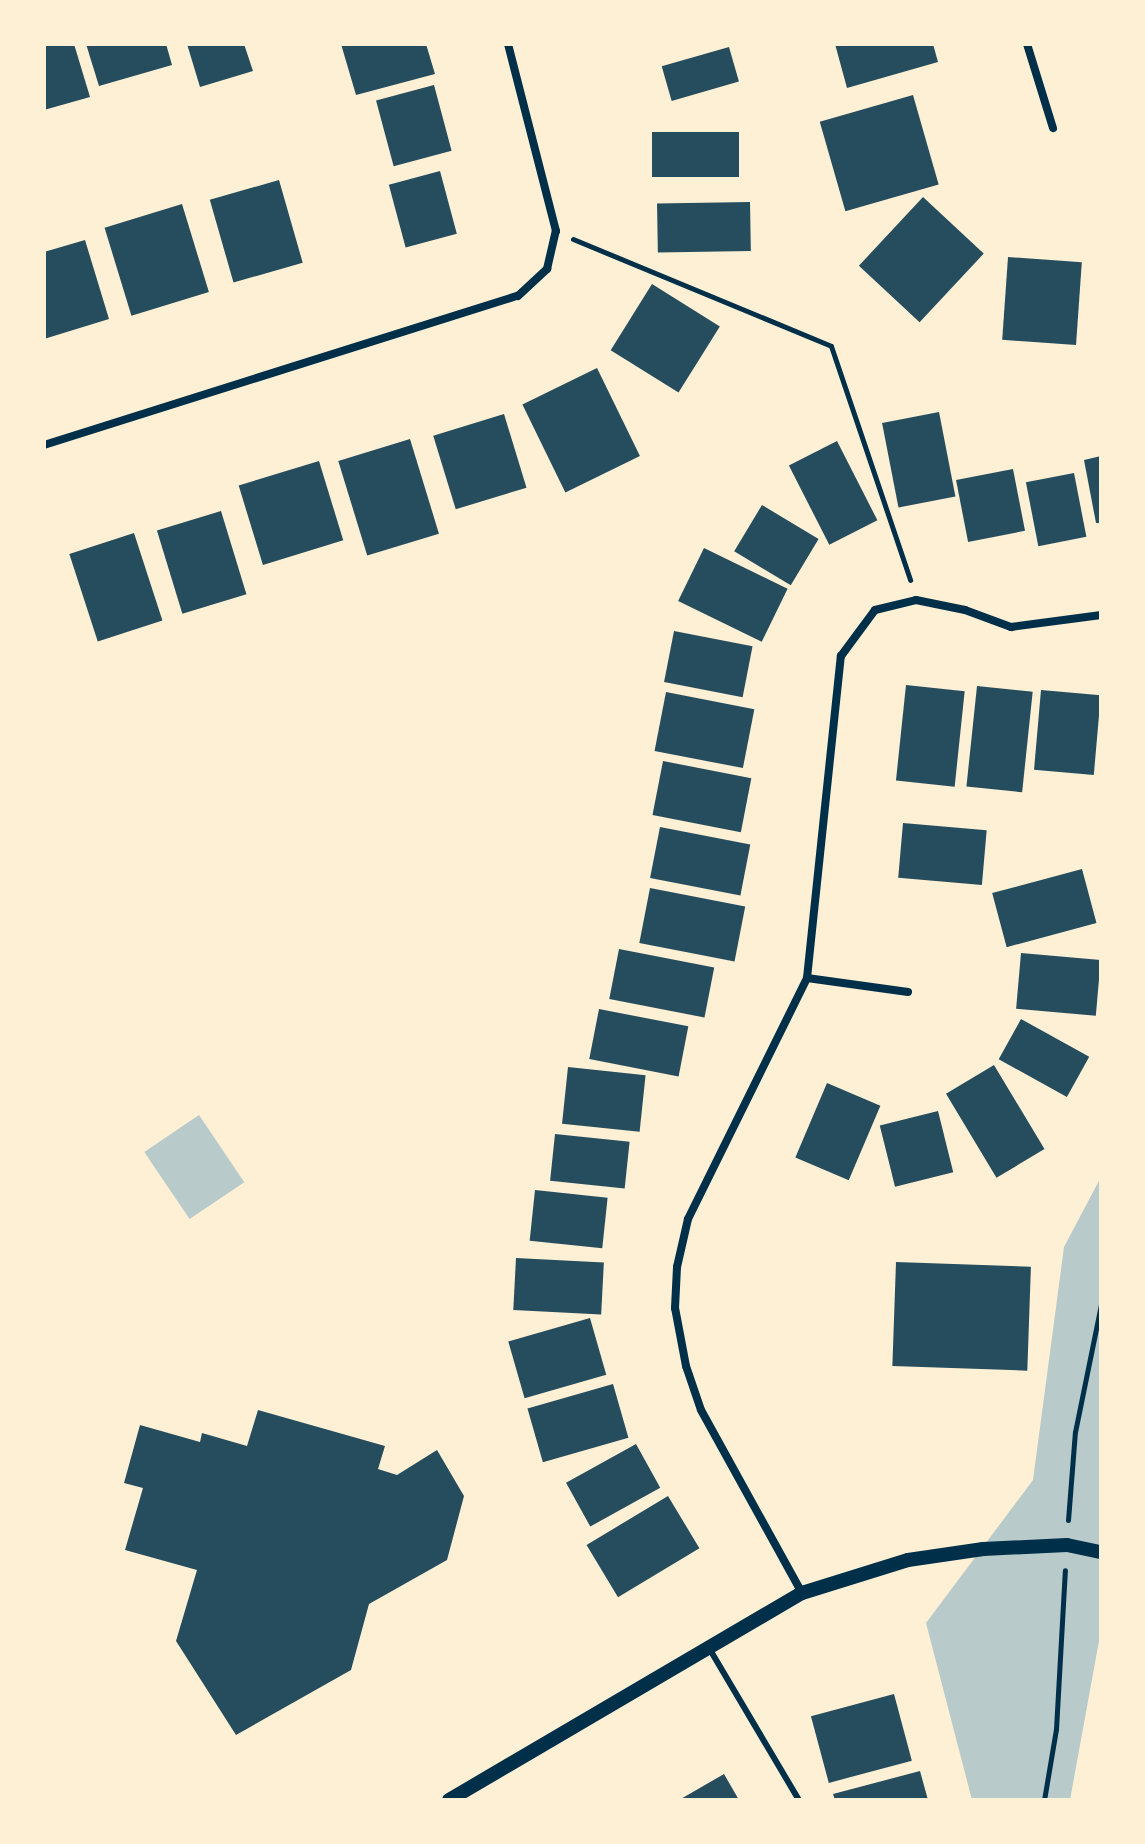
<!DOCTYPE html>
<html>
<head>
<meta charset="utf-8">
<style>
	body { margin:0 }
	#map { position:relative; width:1145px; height:1844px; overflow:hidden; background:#fdf0d5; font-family:"Exo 2",sans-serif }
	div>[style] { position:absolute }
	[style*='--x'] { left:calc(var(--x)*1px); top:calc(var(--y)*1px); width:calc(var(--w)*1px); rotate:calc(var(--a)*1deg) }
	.green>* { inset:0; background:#b9caca; transform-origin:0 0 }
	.building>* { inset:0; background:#264d5e; transform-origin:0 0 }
	.path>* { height:5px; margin:-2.5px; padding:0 2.5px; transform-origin:2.5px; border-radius:2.5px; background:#003049 }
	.service>* { height:6px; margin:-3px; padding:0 3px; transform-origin:3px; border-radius:3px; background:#003049 }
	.minor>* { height:8px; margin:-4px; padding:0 4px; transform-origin:4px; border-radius:4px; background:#003049 }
	.tertiary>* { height:14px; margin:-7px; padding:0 7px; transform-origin:7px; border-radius:7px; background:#003049 }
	span { translate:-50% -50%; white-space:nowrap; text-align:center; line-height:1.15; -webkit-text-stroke:8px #fdf0d5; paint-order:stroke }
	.frame { position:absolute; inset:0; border:46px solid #fdf0d5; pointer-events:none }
</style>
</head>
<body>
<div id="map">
	<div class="green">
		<i style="left:199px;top:1115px;width:81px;height:66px;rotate:56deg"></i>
		<i style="clip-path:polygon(1101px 1177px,1101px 1630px,1070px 1800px,972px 1800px,926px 1623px,1033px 1480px,1064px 1247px)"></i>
	</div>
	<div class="building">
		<i style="clip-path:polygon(44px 44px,74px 44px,90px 97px,44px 110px)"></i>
		<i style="clip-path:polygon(86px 44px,166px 44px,172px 65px,99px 86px)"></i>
		<i style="clip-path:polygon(187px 44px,244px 44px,253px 71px,200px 87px)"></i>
		<i style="clip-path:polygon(341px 44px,426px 44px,435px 74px,356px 95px)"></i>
		<i style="clip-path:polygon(835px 44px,933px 44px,938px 62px,847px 88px)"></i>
		<i style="left:729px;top:47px;width:36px;height:70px;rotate:74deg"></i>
		<i style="left:434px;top:85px;width:68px;height:60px;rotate:75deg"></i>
		<i style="left:913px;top:95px;width:93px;height:97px;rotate:74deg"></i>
		<i style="left:739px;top:132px;width:45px;height:87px;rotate:90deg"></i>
		<i style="left:440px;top:171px;width:65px;height:53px;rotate:75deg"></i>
		<i style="left:279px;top:180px;width:86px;height:72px;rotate:74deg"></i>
		<i style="left:923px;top:197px;width:83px;height:94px;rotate:43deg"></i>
		<i style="left:750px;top:202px;width:49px;height:93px;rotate:89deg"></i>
		<i style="left:182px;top:204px;width:92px;height:81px;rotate:73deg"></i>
		<i style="clip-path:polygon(85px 240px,109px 319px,44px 339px,44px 252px)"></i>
		<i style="left:1008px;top:257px;width:74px;height:83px;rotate:4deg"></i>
		<i style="left:652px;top:284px;width:80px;height:78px;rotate:32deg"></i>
		<i style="left:597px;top:368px;width:98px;height:83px;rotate:64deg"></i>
		<i style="left:939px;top:412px;width:86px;height:58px;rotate:79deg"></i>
		<i style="left:504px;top:414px;width:77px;height:74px;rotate:73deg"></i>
		<i style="left:410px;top:439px;width:99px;height:75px;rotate:73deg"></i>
		<i style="left:837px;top:441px;width:89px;height:54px;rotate:63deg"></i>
		<i style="clip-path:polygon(1101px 456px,1101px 523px,1096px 523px,1084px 460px)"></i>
		<i style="left:319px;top:461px;width:83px;height:84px;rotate:73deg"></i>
		<i style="left:1013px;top:469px;width:63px;height:58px;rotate:79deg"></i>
		<i style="left:1074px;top:473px;width:65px;height:49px;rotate:79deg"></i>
		<i style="left:762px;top:505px;width:66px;height:54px;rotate:31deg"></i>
		<i style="left:221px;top:511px;width:87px;height:67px;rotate:73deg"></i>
		<i style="left:134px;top:533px;width:92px;height:68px;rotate:72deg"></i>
		<i style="left:704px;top:548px;width:93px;height:59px;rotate:26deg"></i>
		<i style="left:674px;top:631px;width:80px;height:52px;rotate:11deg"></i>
		<i style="left:906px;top:685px;width:59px;height:96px;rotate:6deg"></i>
		<i style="left:977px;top:686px;width:56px;height:101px;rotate:6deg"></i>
		<i style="left:1041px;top:690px;width:60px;height:80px;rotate:5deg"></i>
		<i style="left:666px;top:692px;width:90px;height:60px;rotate:11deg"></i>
		<i style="left:663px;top:761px;width:90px;height:55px;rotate:11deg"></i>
		<i style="left:903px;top:823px;width:84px;height:55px;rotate:5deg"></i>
		<i style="left:660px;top:827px;width:92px;height:52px;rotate:11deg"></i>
		<i style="left:1082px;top:869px;width:56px;height:93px;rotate:75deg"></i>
		<i style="left:650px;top:888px;width:97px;height:56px;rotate:11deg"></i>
		<i style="left:619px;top:949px;width:97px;height:51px;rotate:11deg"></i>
		<i style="left:1021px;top:953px;width:80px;height:56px;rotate:5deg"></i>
		<i style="left:599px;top:1009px;width:91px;height:51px;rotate:11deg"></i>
		<i style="left:1021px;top:1019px;width:78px;height:46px;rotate:29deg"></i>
		<i style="left:994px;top:1065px;width:98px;height:56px;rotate:59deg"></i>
		<i style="left:568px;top:1067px;width:78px;height:57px;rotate:6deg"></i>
		<i style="left:827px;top:1083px;width:58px;height:81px;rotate:23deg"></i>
		<i style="left:938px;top:1111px;width:63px;height:60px;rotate:76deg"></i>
		<i style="left:555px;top:1134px;width:75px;height:47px;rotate:6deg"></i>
		<i style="left:535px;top:1190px;width:73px;height:51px;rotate:6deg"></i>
		<i style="left:516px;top:1258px;width:88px;height:52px;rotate:3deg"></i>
		<i style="left:896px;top:1262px;width:135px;height:104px;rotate:2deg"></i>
		<i style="left:590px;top:1318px;width:59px;height:85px;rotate:74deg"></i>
		<i style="left:613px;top:1384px;width:56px;height:89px;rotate:74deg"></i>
		<i style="clip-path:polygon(258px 1410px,385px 1446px,378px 1469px,397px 1475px,437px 1450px,464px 1496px,447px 1560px,369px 1604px,351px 1670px,236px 1735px,176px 1641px,197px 1570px,125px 1550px,143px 1488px,124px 1483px,140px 1425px,200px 1442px,202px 1433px,247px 1446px)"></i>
		<i style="left:636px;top:1444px;width:50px;height:80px;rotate:61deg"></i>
		<i style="left:668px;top:1496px;width:61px;height:95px;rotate:59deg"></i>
		<i style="left:894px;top:1694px;width:69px;height:86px;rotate:75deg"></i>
		<i style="clip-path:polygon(920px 1771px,928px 1800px,835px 1800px,833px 1794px)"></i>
		<i style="clip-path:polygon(724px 1774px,739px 1800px,679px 1800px)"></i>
	</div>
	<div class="path">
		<i style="--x:573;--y:239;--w:279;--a:22.5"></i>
		<i style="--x:831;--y:346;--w:247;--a:71.3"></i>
		<i style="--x:1068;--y:1520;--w:88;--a:-85.5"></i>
		<i style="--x:1075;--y:1432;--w:131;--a:-78.5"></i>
		<i style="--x:1044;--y:1800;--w:72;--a:-80.4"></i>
		<i style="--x:1056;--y:1729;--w:159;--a:-86.8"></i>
	</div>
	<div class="service">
		<i style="--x:709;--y:1648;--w:177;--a:59.4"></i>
	</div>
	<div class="minor">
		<i style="--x:1027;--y:44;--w:88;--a:72.8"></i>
		<i style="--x:44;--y:445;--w:497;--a:-17.5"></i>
		<i style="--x:518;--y:296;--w:40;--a:-43"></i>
		<i style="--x:547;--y:269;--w:39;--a:-77"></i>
		<i style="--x:556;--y:231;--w:193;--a:-104.4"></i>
		<i style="--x:807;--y:978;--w:102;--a:7.9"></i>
		<i style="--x:802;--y:1593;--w:209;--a:-118.9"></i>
		<i style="--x:701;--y:1410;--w:46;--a:-108.8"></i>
		<i style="--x:686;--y:1366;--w:59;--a:-100.7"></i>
		<i style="--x:675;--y:1308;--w:41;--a:-87.2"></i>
		<i style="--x:677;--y:1267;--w:49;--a:-77.1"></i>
		<i style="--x:688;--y:1219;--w:269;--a:-63.7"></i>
		<i style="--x:807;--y:978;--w:324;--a:-84"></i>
		<i style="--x:841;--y:656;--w:57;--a:-53.5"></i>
		<i style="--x:875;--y:610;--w:42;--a:-13.7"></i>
		<i style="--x:916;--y:600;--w:50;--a:11.5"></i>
		<i style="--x:965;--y:610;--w:49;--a:20.3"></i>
		<i style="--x:1011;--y:627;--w:91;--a:-7.6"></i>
	</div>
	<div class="tertiary">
		<i style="--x:449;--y:1800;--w:409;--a:-30.4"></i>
		<i style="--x:802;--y:1593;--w:111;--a:-17.3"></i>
		<i style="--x:908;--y:1560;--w:76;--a:-8.3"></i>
		<i style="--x:983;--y:1549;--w:84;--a:-2.7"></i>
		<i style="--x:1067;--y:1545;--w:35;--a:12"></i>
	</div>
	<div class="frame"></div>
</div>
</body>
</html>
